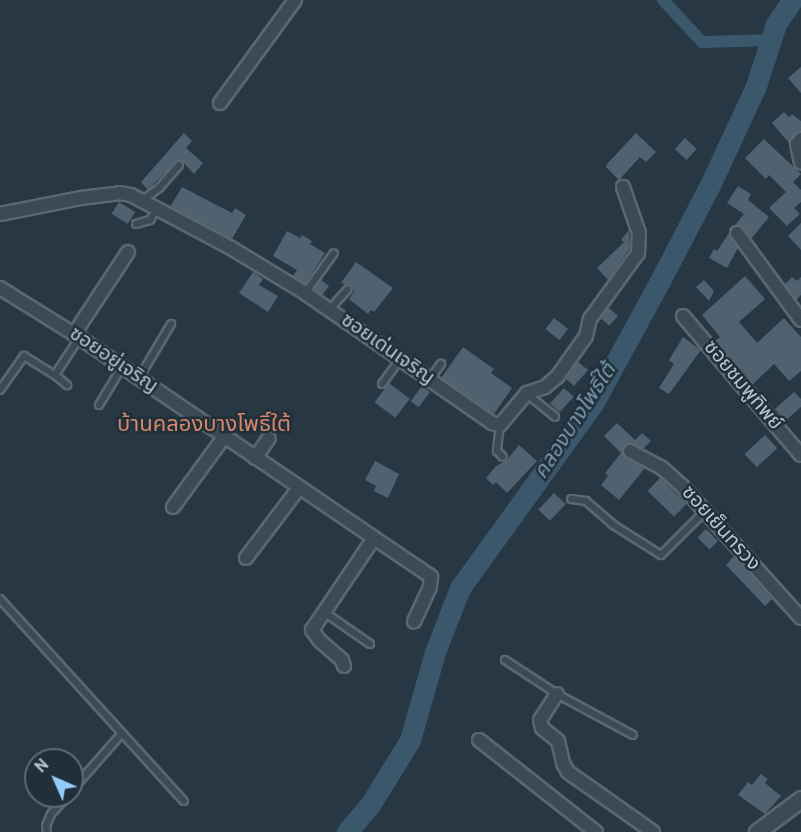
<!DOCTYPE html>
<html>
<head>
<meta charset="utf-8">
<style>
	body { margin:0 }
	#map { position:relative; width:801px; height:832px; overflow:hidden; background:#273844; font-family:Overpass,"Noto Sans Thai",sans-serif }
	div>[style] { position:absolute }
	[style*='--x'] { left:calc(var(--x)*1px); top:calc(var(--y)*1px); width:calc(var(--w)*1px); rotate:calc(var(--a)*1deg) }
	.canal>* { height:12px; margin:-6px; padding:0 6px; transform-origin:6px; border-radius:6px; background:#3b576b }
	.river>* { height:21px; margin:-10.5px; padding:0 10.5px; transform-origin:10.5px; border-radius:10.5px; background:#3b576b }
	.building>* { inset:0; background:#50626f; transform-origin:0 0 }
	.roads { filter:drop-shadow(2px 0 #5a6771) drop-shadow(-2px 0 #5a6771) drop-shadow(0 2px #5a6771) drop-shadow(0 -2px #5a6771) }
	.service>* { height:6px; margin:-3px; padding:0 3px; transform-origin:3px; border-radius:3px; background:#3c4a53 }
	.minor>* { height:12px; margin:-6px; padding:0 6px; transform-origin:6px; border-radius:6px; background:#3c4a53 }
	.tertiary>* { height:15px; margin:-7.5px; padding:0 7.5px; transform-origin:7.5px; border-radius:7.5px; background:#3c4a53 }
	span { translate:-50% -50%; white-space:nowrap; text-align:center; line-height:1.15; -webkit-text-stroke:5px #202f39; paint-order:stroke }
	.street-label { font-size:20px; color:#b9c4cd }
	.water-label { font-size:21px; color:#799ab0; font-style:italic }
	.quarter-label { font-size:22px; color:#d8876a }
	.north { position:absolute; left:24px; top:748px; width:60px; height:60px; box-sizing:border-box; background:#202f39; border:2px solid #5d6b74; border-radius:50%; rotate:315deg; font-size:16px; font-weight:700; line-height:24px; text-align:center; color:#b9c4cd }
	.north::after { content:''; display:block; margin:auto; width:21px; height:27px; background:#92cbf9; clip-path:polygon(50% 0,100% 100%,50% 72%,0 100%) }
</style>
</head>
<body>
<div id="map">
	<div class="canal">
		<i style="--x:663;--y:0;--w:57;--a:47.1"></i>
		<i style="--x:702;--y:42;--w:69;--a:-1.7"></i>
	</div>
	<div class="river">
		<i style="--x:347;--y:832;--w:35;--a:-50"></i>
		<i style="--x:370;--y:805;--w:76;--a:-58.4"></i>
		<i style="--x:410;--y:740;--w:91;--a:-74.1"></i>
		<i style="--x:435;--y:652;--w:69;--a:-68.7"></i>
		<i style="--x:460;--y:588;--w:229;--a:-54.2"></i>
		<i style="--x:594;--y:402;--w:138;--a:-61.4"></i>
		<i style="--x:660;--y:281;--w:110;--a:-62.5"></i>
		<i style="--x:711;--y:183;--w:107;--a:-65.1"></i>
		<i style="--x:756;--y:86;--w:65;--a:-72.1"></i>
		<i style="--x:776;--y:24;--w:29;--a:-56"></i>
	</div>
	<div class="building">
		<i style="clip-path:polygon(801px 67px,801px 93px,788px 78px)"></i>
		<i style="clip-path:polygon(784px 112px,789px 117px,792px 114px,801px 121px,801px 131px,795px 134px,789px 143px,772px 123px)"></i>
		<i style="clip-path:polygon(184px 133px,192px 141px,186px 148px,203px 163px,194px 174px,182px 161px,177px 160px,148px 190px,141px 182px)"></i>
		<i style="clip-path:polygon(636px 133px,656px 152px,646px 162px,640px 157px,619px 180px,606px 167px,607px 164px)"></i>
		<i style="left:685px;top:138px;width:16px;height:15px;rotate:43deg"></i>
		<i style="clip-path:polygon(764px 139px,801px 174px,793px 182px,801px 190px,801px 202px,794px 208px,800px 214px,787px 226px,769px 208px,786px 192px,769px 175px,766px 179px,745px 158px)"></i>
		<i style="clip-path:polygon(738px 186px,751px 194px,748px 200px,769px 217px,751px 239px,743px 228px,735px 225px,744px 214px,727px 203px)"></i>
		<i style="clip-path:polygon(182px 187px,232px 213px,235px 208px,246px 215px,232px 239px,170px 207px)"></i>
		<i style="left:119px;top:202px;width:19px;height:14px;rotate:32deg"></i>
		<i style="clip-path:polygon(801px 223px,801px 250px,788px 236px)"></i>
		<i style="clip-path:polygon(629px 230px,630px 248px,608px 280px,597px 268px,624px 242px,621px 240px)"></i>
		<i style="clip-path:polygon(287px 231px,300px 238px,302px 235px,312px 241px,310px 244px,325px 253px,305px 284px,293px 276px,297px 270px,273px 256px)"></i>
		<i style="clip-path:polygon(729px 233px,738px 248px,727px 268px,709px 258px,714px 249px,717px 251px)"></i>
		<i style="clip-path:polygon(356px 262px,393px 288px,374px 312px,371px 310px,368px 314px,349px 299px,354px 292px,352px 286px,341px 283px)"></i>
		<i style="clip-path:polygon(253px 272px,263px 279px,259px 285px,278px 296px,268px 312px,239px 293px)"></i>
		<i style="clip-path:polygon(745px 276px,765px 299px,739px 322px,757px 343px,784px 318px,801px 337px,801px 371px,789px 381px,774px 364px,752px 385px,715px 341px,720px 337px,702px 315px)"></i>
		<i style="clip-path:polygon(792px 277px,797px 281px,801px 277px,801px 295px,796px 300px,785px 284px)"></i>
		<i style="left:321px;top:280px;width:10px;height:11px;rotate:37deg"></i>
		<i style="clip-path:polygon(704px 280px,714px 291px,709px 301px,696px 287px)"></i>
		<i style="left:609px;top:308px;width:12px;height:13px;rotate:42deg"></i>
		<i style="left:554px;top:318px;width:18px;height:14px;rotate:38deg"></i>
		<i style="clip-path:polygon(683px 337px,701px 350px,669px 394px,659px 388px,674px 364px,669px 360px)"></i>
		<i style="clip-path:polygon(463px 347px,494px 369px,491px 373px,512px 388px,494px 414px,441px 378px)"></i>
		<i style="clip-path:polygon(578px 362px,588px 370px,574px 386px,566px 379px)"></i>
		<i style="left:389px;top:383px;width:26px;height:24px;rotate:37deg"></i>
		<i style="left:422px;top:386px;width:10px;height:19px;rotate:37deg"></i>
		<i style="left:564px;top:388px;width:13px;height:21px;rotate:42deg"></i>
		<i style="clip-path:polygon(794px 392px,801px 399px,801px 407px,785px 421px,775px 409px)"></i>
		<i style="clip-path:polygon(617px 423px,635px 440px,642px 433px,651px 441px,643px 449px,630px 443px,623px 447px,623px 456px,645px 468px,619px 500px,601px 485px,608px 476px,605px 473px,621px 453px,604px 436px)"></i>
		<i style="left:765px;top:435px;width:18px;height:28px;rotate:47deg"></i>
		<i style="clip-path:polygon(519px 445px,537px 461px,507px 493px,496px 482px,493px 485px,486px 478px,496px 466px,507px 460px)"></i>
		<i style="clip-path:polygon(375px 461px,399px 474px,388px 498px,374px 491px,376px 486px,365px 480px)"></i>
		<i style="left:660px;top:478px;width:37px;height:18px;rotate:44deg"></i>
		<i style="left:554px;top:493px;width:16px;height:23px;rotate:43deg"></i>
		<i style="left:706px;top:529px;width:17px;height:12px;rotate:45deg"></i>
		<i style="clip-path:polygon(734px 556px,772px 599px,765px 606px,726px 565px)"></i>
		<i style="clip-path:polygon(761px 774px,768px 779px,765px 783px,781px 796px,765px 814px,738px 795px,748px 782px,752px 785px)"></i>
	</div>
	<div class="roads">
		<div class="service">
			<i style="--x:143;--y:200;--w:21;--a:-37"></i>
			<i style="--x:160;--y:187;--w:29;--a:-49"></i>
			<i style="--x:136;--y:224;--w:15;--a:-16"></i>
			<i style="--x:150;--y:220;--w:13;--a:-58"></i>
			<i style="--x:305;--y:293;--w:49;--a:-54.1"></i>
			<i style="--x:329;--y:310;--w:28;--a:-48"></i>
			<i style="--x:55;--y:375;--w:16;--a:40"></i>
			<i style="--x:139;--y:378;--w:63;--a:-59.3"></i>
			<i style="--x:430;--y:379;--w:19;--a:-54"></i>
			<i style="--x:382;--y:384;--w:31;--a:-54"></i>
			<i style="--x:0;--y:390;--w:42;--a:-54.8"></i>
			<i style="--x:24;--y:356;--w:36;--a:32"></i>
			<i style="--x:55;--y:375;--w:44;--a:-57"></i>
			<i style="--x:527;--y:394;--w:36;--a:39"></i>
			<i style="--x:99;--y:405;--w:44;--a:-58.8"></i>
			<i style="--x:500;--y:425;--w:26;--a:97"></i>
			<i style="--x:497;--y:451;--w:8;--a:45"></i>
			<i style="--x:571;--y:499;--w:15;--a:8"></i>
			<i style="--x:586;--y:501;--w:35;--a:41"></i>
			<i style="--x:612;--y:524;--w:58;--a:32.3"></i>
			<i style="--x:661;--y:555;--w:61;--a:-45"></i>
			<i style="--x:0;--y:599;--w:273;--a:47.7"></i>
			<i style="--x:324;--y:612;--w:56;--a:34.8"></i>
			<i style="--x:505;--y:660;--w:62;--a:33.2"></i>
			<i style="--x:557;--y:694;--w:86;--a:28.3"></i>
			<i style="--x:72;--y:790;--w:76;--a:-48.7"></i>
			<i style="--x:47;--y:832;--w:6;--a:-99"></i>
			<i style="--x:46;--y:826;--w:13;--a:-67"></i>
			<i style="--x:51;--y:814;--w:24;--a:-48"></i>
		</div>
		<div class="minor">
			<i style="--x:220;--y:103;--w:127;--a:-53.9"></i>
			<i style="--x:801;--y:139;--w:6;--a:129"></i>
			<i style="--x:797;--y:144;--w:19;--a:78"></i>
			<i style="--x:0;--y:214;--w:83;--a:-11.2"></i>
			<i style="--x:81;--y:198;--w:38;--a:-7"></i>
			<i style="--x:119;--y:193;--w:12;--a:9"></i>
			<i style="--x:131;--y:195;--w:113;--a:27.9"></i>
			<i style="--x:231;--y:248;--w:87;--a:31.3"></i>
			<i style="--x:305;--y:293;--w:228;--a:34.8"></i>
			<i style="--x:492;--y:423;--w:8;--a:14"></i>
			<i style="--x:500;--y:425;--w:42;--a:-49.8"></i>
			<i style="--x:527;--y:393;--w:19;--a:-18"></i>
			<i style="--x:545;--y:387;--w:16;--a:-40"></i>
			<i style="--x:557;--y:377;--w:50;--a:-54.7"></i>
			<i style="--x:586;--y:336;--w:17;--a:-77"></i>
			<i style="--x:590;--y:319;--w:82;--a:-54"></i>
			<i style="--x:638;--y:253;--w:20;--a:-87"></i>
			<i style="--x:639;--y:233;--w:49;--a:-109.2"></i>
			<i style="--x:737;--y:233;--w:108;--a:53.7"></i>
			<i style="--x:0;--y:288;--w:87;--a:31.9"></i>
			<i style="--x:74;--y:334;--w:432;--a:34.2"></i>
			<i style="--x:431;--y:577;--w:10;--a:96"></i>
			<i style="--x:430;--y:587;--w:38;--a:115"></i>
			<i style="--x:683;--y:316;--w:182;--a:49.7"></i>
			<i style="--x:74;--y:334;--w:98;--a:-56.6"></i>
			<i style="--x:630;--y:451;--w:36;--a:28"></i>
			<i style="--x:662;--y:468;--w:28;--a:42"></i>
			<i style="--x:683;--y:487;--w:176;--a:48"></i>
			<i style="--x:255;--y:458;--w:24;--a:-55"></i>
			<i style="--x:173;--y:507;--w:87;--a:-53.9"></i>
			<i style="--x:246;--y:558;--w:88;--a:-52.9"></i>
			<i style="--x:344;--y:666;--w:6;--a:-108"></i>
			<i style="--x:342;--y:660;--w:29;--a:-139"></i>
			<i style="--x:320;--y:641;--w:14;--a:-126"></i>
			<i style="--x:312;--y:630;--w:111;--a:-56"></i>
			<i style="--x:557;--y:694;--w:31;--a:123"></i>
			<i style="--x:540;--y:720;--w:8;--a:76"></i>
			<i style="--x:542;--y:728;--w:21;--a:39"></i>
			<i style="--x:558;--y:741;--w:23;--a:77"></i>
			<i style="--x:563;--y:763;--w:10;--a:61"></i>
			<i style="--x:568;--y:772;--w:104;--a:35.2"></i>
			<i style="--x:479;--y:740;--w:149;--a:38.2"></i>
		</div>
		<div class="tertiary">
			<i style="--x:757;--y:832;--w:55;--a:-36.9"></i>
		</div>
	</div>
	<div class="street-label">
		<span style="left:387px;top:350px;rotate:35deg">ซอยเด่นเจริญ</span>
		<span style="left:113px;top:361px;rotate:34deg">ซอยอยู่เจริญ</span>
		<span style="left:742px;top:386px;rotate:50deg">ซอยชมพูทิพย์</span>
		<span style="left:720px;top:529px;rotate:48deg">ซอยเย็นทรวง</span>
	</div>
	<div class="water-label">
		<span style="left:576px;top:422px;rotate:-57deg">คลองบางโพธิ์ใต้</span>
	</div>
	<div class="quarter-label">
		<span style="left:204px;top:426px">บ้านคลองบางโพธิ์ใต้</span>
	</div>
	<div class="north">N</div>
</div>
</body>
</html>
